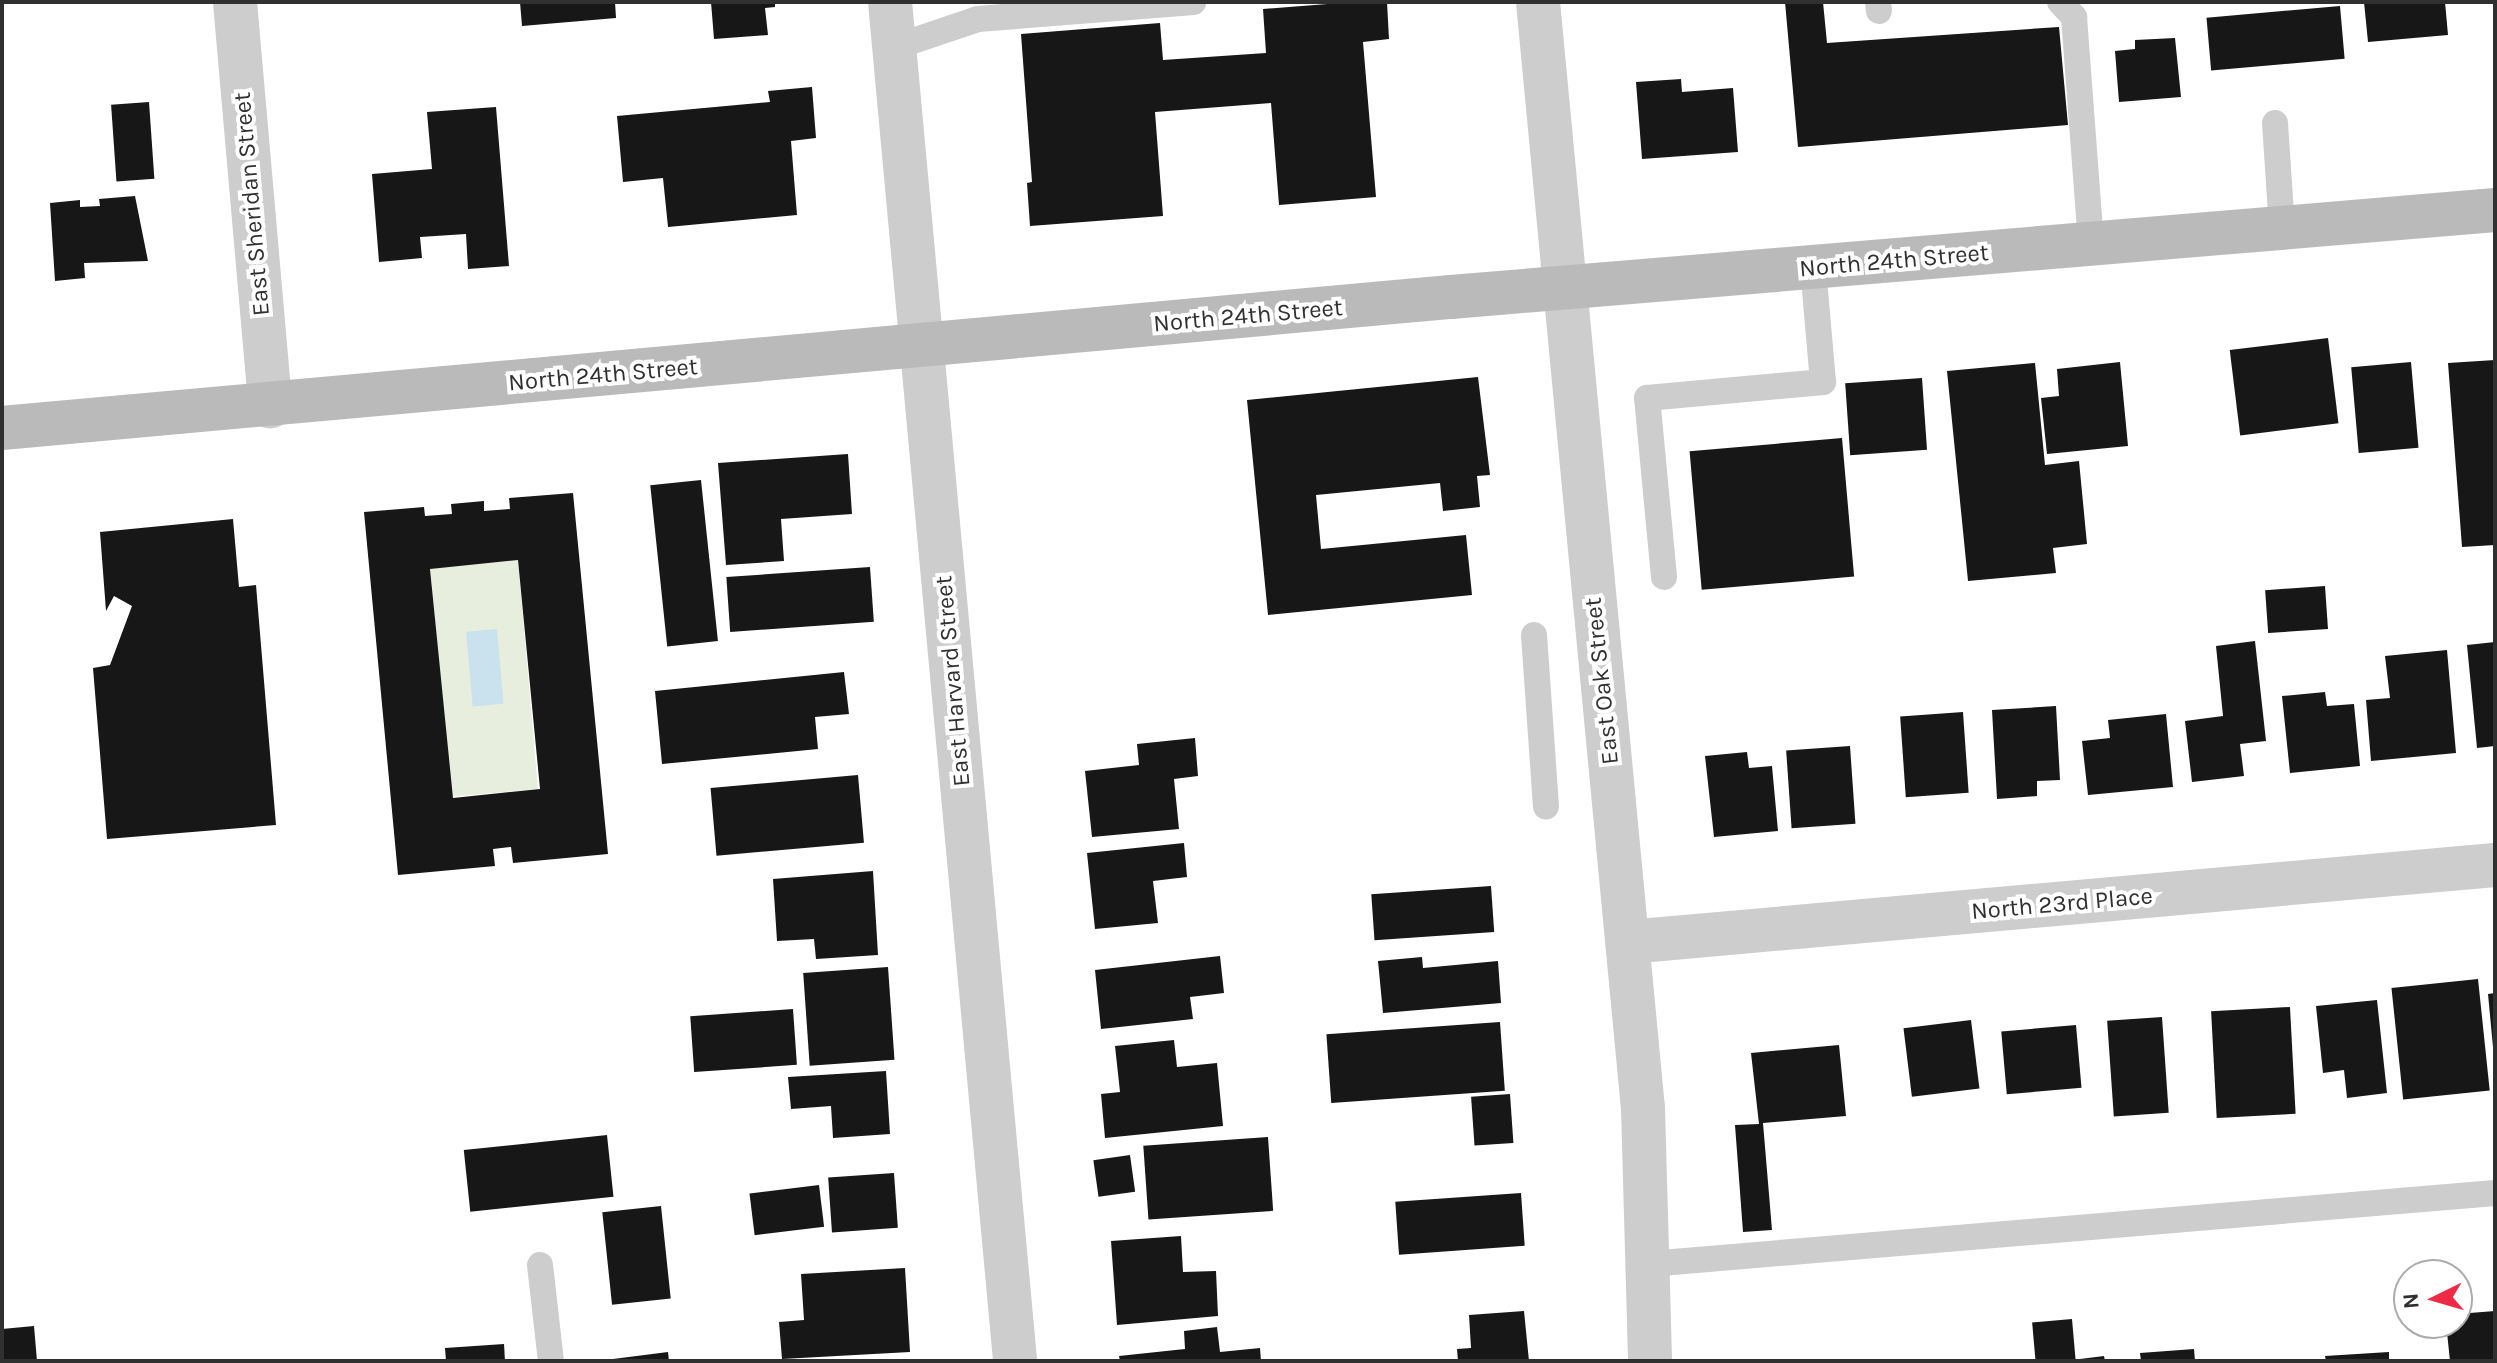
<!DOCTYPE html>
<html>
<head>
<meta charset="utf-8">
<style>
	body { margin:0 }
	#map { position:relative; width:2497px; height:1363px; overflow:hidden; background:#fff; font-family:Karla,sans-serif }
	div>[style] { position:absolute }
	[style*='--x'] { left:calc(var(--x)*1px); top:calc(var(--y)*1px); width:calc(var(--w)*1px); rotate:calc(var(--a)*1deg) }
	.green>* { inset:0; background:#e7eedd; transform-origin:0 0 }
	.water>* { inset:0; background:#c9e2ee; transform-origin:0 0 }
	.building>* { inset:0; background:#171717; transform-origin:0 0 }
	.service>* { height:26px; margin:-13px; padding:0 13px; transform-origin:13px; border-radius:13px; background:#cdcdcd }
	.minor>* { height:44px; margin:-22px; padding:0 22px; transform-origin:22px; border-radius:22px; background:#cdcdcd }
	.tertiary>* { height:44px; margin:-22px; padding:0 22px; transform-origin:22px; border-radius:22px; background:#cdcdcd }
	.secondary>* { height:44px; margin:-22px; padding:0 22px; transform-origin:22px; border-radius:22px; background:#bababa }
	span { translate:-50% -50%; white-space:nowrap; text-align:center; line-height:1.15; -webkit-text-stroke:8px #fff; paint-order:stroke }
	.street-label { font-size:24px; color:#303030 }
	.frame { position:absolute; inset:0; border:4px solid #303030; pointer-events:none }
	.north { position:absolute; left:2393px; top:1259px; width:80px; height:80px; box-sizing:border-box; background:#fff; border:2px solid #acacac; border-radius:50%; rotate:265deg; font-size:22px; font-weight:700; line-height:32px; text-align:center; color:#303030 }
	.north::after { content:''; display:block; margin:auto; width:28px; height:36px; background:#ef2a47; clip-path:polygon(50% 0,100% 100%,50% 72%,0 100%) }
</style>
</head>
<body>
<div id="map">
	<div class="green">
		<i style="left:518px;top:560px;width:230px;height:88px;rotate:85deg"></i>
	</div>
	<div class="water">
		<i style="left:497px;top:629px;width:75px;height:31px;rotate:85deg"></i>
	</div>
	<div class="building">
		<i style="clip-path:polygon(520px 2px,615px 2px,616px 18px,522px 26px)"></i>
		<i style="clip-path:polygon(711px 2px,775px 2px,775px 7px,765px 8px,768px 35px,714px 39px)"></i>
		<i style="clip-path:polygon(1353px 2px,1387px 2px,1389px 39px,1363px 42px,1376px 197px,1279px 205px,1271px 103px,1155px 112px,1163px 216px,1030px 226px,1027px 183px,1032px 182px,1021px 34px,1160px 23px,1163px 60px,1266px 53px,1263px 9px)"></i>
		<i style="clip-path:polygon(1785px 2px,1823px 2px,1827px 43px,2059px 27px,2068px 125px,1798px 147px)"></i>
		<i style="clip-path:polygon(2364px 2px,2445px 2px,2448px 35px,2368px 42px)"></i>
		<i style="left:2340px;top:6px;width:53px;height:134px;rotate:85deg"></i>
		<i style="clip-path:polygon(2175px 38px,2181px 97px,2119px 102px,2115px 51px,2135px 49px,2135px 40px)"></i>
		<i style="clip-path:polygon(1681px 79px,1682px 92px,1733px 88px,1738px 152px,1642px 159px,1636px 82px)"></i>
		<i style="clip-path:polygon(812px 87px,816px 138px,791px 141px,797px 215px,668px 227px,663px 178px,623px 182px,617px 116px,770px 102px,768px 91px)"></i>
		<i style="left:149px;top:102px;width:77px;height:38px;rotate:86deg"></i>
		<i style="clip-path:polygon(496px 107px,509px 266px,468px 269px,466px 234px,420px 237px,422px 258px,379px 262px,372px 174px,432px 169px,427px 112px)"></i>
		<i style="clip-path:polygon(135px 196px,148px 261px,84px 263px,85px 278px,55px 281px,50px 203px,80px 200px,80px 207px,100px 206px,99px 199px)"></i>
		<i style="left:2328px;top:338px;width:86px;height:99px;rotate:83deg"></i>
		<i style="clip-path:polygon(2495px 360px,2495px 545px,2462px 547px,2448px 363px)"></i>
		<i style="clip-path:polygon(2120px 362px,2128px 446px,2047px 454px,2041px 398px,2059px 396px,2057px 369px)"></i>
		<i style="left:2411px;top:362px;width:86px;height:60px;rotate:85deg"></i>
		<i style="clip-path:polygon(2035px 363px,2045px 465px,2079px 461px,2087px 544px,2053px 548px,2056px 573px,1968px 581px,1947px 371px)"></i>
		<i style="clip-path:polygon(1478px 377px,1490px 475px,1477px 476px,1480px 507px,1443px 511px,1440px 483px,1316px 495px,1321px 549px,1466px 535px,1472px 595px,1268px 615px,1247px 400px)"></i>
		<i style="left:1922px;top:378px;width:72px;height:77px;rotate:86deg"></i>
		<i style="left:1842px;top:438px;width:139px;height:153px;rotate:85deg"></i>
		<i style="clip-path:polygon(848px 454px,852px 514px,781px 519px,784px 561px,726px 565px,718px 463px)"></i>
		<i style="left:701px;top:480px;width:162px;height:51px;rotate:84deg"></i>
		<i style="clip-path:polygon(evenodd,573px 493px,608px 854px,513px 863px,511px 847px,493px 849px,495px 866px,398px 875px,364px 512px,424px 507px,425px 516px,452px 514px,451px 504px,484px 501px,484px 511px,510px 509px,509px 498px,573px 493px,518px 560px,540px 789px,453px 798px,430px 569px,518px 560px)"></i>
		<i style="clip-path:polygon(233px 519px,239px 587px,256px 585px,276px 825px,107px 839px,93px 668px,110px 665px,132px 606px,114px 596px,106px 611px,100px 532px)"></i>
		<i style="left:870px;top:567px;width:55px;height:144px;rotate:86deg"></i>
		<i style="left:2325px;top:586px;width:43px;height:60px;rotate:86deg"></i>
		<i style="clip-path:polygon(2255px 641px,2266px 741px,2240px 744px,2244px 776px,2192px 782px,2185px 721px,2223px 716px,2216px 646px)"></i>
		<i style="clip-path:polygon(2495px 642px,2495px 746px,2477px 748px,2467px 645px)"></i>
		<i style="clip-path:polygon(2447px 650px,2456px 753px,2371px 761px,2366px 700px,2390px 698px,2385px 656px)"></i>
		<i style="clip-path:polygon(844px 672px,849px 714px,815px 717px,818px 749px,662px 764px,655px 691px)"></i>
		<i style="clip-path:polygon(2325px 692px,2327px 706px,2354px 704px,2360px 766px,2290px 773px,2282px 696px)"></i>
		<i style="clip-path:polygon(2056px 706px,2060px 780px,2037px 781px,2037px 796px,1997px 799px,1992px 710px)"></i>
		<i style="left:1963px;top:712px;width:81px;height:63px;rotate:86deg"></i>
		<i style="clip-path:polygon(2166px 714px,2173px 787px,2088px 795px,2082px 741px,2110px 738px,2108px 720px)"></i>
		<i style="clip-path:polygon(1195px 738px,1198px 776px,1174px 779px,1179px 829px,1092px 837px,1085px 771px,1139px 765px,1137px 744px)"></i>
		<i style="left:1850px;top:746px;width:78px;height:64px;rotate:86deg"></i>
		<i style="clip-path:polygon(1747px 752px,1749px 768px,1772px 766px,1778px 831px,1714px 837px,1705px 756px)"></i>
		<i style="left:858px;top:775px;width:68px;height:148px;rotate:85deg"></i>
		<i style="clip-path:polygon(1184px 843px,1187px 877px,1153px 881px,1158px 923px,1095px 929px,1087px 853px)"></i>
		<i style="clip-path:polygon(873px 871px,878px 955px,816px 959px,814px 939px,777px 941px,773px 879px)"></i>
		<i style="left:1491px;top:886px;width:46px;height:120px;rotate:86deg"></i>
		<i style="clip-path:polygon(1220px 956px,1224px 993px,1190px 997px,1193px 1019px,1101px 1029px,1095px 970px)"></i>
		<i style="clip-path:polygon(1422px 957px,1423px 968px,1498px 961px,1501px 1003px,1383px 1013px,1378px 961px)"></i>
		<i style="left:888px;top:967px;width:93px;height:85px;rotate:86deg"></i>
		<i style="left:2478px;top:979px;width:112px;height:87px;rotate:84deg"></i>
		<i style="clip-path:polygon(2495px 993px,2495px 1047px,2493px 1047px,2488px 994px)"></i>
		<i style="clip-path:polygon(2377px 1000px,2387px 1093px,2347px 1098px,2344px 1070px,2323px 1073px,2316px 1006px)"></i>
		<i style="left:2290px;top:1007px;width:107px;height:79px;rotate:87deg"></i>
		<i style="left:793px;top:1009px;width:56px;height:103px;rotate:86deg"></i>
		<i style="left:2162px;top:1017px;width:96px;height:55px;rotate:86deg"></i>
		<i style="left:1971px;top:1020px;width:69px;height:68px;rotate:83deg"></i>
		<i style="left:1500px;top:1022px;width:69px;height:174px;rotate:86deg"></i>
		<i style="left:2076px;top:1025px;width:63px;height:75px;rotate:85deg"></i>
		<i style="clip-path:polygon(1174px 1040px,1177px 1067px,1217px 1063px,1223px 1126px,1105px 1138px,1101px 1094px,1120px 1092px,1115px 1046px)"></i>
		<i style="clip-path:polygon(1839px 1045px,1846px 1116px,1763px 1123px,1772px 1230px,1743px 1232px,1735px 1125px,1759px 1124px,1751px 1053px)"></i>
		<i style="clip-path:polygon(886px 1071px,890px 1134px,833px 1138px,831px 1106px,791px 1109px,788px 1077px)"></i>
		<i style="left:1510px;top:1094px;width:49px;height:39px;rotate:86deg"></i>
		<i style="left:607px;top:1135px;width:62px;height:144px;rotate:84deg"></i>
		<i style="left:1268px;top:1137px;width:74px;height:125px;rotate:86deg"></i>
		<i style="left:1130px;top:1155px;width:37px;height:37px;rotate:82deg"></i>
		<i style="left:894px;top:1173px;width:55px;height:66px;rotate:86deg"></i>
		<i style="left:819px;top:1185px;width:42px;height:70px;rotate:83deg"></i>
		<i style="left:1521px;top:1193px;width:53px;height:126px;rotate:86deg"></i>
		<i style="left:661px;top:1206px;width:93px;height:59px;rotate:84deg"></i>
		<i style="clip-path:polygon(1181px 1236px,1183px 1272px,1216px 1271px,1218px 1316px,1117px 1325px,1111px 1241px)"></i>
		<i style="clip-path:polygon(905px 1268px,910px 1352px,782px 1359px,779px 1322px,804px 1320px,801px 1274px)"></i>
		<i style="clip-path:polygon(1524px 1311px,1529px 1361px,1458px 1361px,1457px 1349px,1471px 1348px,1469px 1315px)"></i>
		<i style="clip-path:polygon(2495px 1311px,2495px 1361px,2450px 1361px,2446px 1323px,2457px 1323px,2457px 1314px)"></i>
		<i style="left:2072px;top:1319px;width:42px;height:40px;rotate:85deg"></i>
		<i style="clip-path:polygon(34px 1326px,37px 1361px,2px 1361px,2px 1329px)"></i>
		<i style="clip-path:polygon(1217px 1327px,1220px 1352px,1260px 1348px,1261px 1361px,1120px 1361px,1119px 1356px,1185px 1349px,1184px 1331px)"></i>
		<i style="clip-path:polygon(504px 1344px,505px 1361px,446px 1361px,445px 1348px)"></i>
		<i style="clip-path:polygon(2194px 1349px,2195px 1361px,2141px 1361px,2140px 1353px)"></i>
		<i style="clip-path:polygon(668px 1352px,669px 1361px,614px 1361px,613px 1359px)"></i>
		<i style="clip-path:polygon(2389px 1352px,2389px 1361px,2326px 1361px,2325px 1356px)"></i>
		<i style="clip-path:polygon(2104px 1356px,2105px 1361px,2080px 1361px,2080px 1359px)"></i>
	</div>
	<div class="service">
		<i style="--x:1878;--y:2;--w:9;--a:84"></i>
		<i style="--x:2060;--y:2;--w:21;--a:47"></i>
		<i style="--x:2074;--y:17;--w:228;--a:85.7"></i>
		<i style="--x:895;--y:47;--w:88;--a:-18.6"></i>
		<i style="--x:978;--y:19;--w:216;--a:-4.5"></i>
		<i style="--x:2275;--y:123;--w:105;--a:86.2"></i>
		<i style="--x:1664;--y:577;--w:180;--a:-95.4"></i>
		<i style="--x:1647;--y:398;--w:177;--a:-5.2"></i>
		<i style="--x:1823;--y:382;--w:114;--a:-95"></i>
		<i style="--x:1534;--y:635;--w:172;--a:86"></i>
		<i style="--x:1649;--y:1264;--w:849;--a:-4.8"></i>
		<i style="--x:540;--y:1265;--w:97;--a:83.5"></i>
	</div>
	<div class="minor">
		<i style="--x:235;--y:2;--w:406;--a:85"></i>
		<i style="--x:890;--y:2;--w:1365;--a:84.74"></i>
		<i style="--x:1628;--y:942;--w:870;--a:-5.08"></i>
	</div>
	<div class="tertiary">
		<i style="--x:1538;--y:2;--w:1111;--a:84.58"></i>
		<i style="--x:1643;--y:1108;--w:253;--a:88.4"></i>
	</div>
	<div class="secondary">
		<i style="--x:2;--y:428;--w:1455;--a:-5.17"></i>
		<i style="--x:1451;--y:297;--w:1048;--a:-4.76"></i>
	</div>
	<div class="street-label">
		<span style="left:252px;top:204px;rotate:-95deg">East Sheridan Street</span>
		<span style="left:1894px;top:261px;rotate:-5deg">North 24th Street</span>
		<span style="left:1248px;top:316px;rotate:-5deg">North 24th Street</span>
		<span style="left:603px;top:375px;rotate:-5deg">North 24th Street</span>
		<span style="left:953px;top:681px;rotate:-95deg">East Harvard Street</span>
		<span style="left:1602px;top:681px;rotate:-96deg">East Oak Street</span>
		<span style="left:2062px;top:904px;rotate:-5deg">North 23rd Place</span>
	</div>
	<div class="frame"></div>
	<div class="north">N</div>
</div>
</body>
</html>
